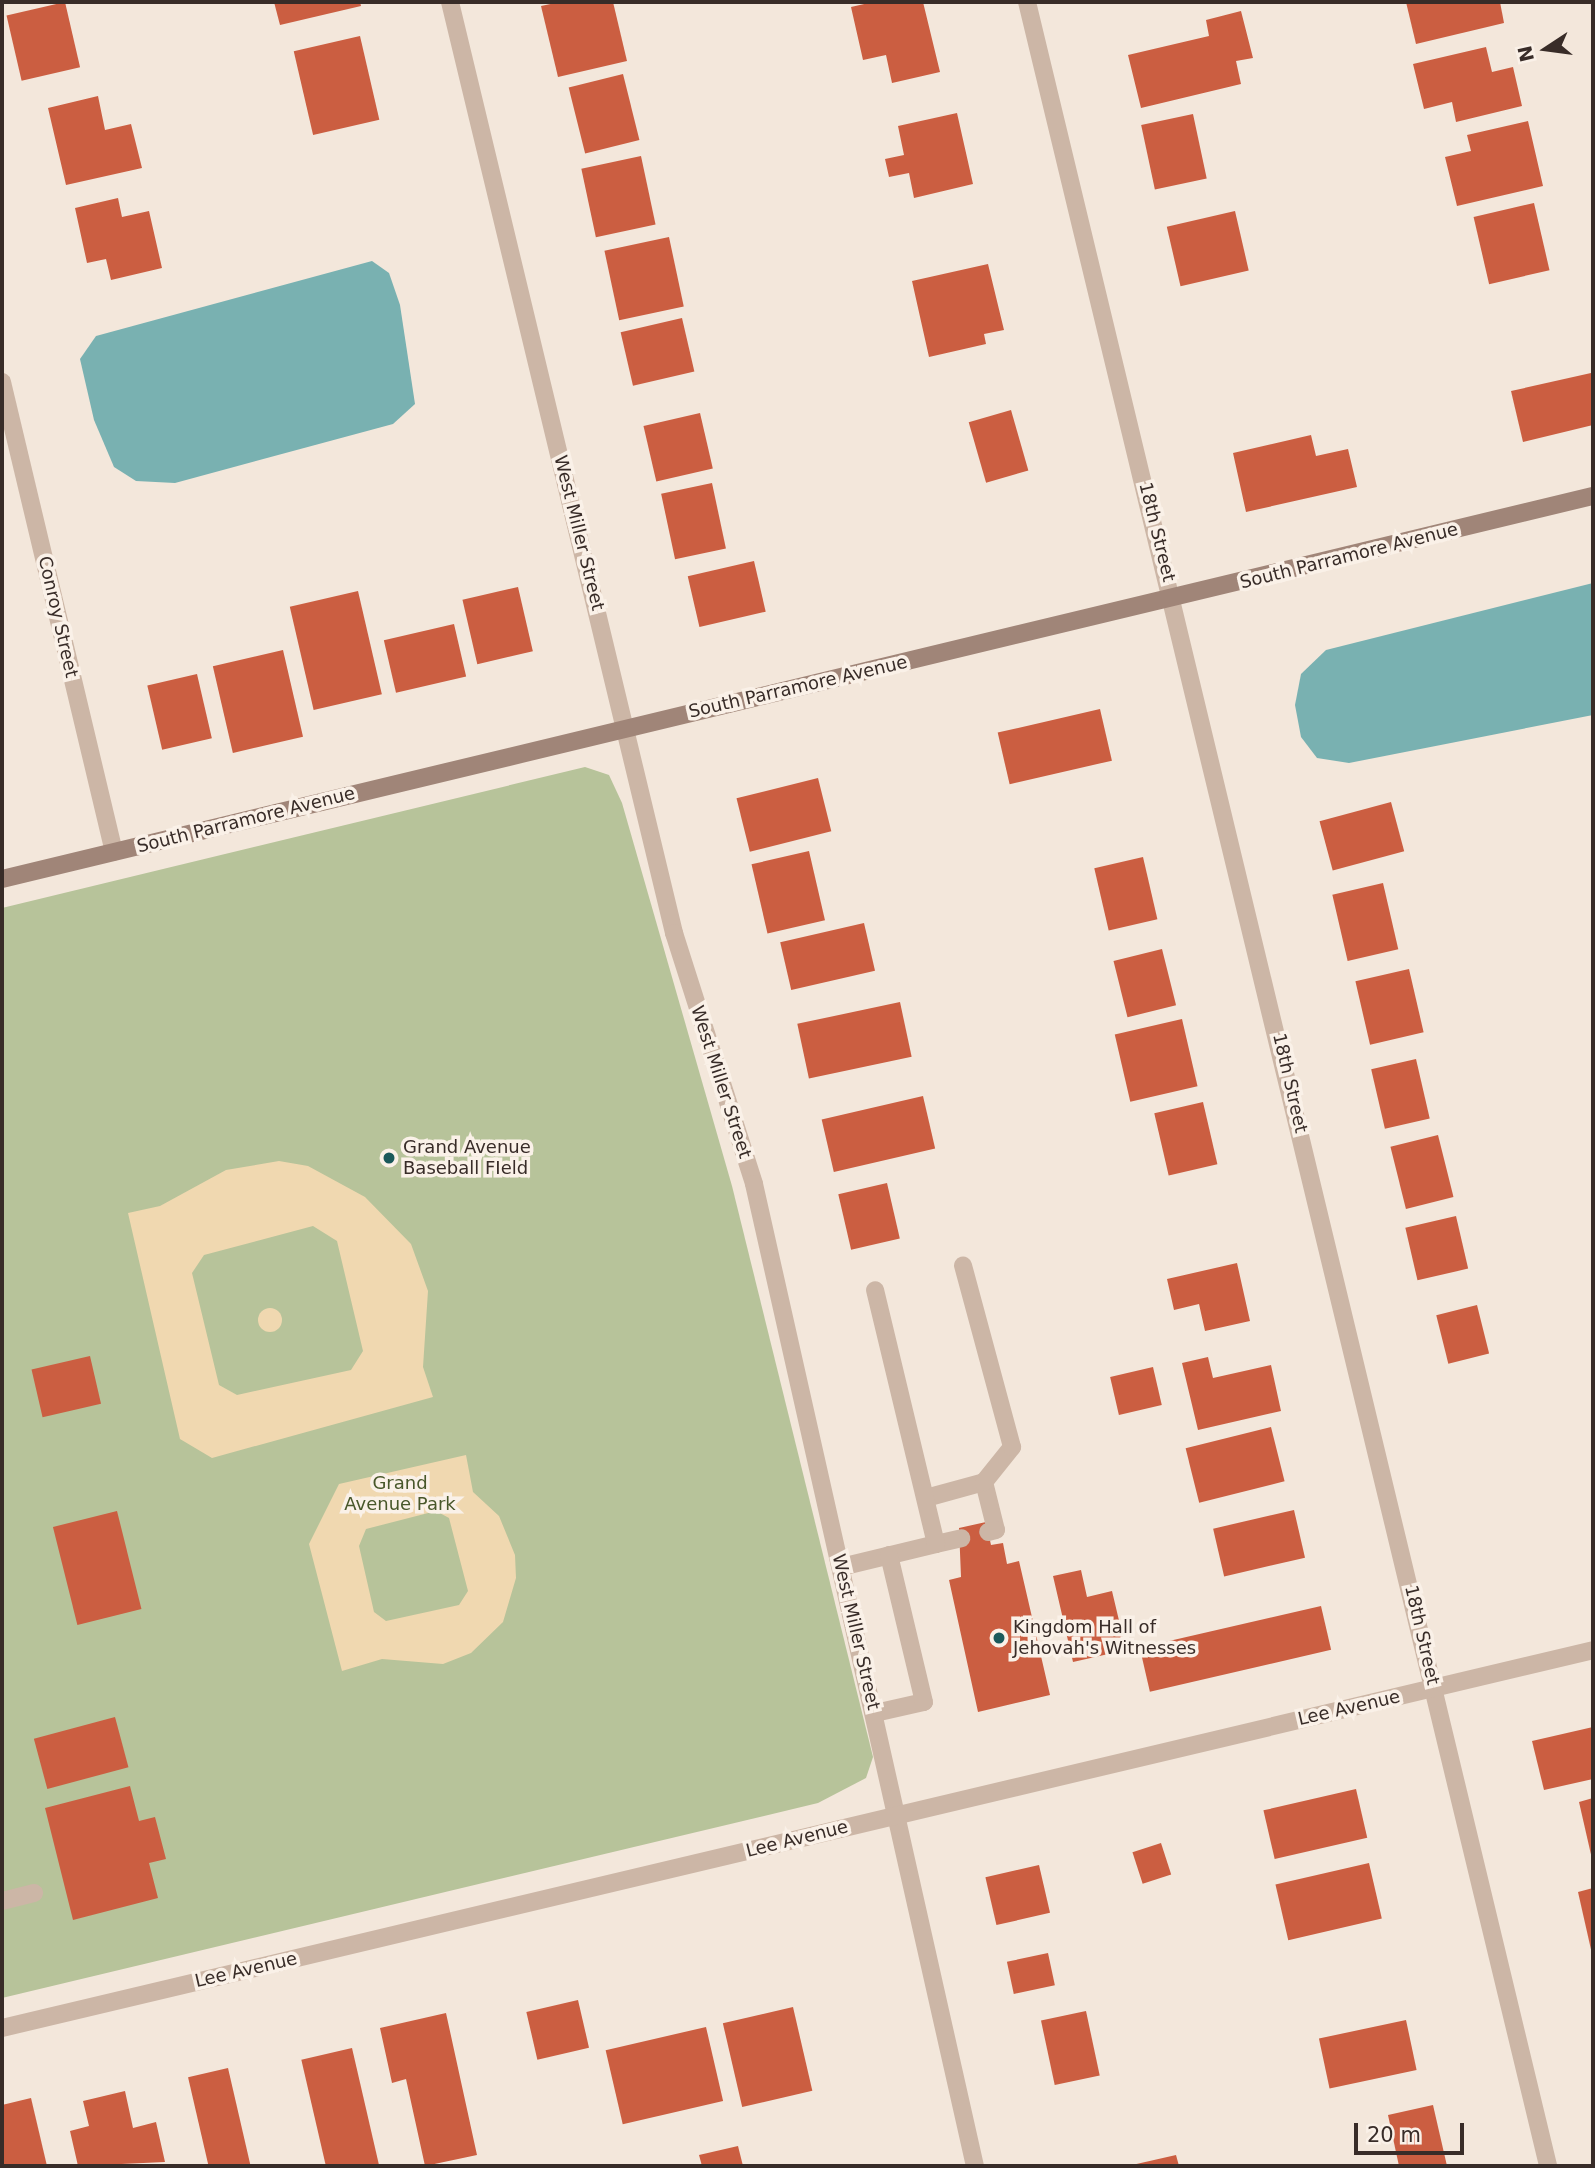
<!DOCTYPE html>
<html>
<head>
<meta charset="utf-8">
<style>
	body { margin:0 }
	#map { position:relative; width:1595px; height:2168px; overflow:hidden; background:#f3e7db; font-family:"DejaVu Sans",sans-serif }
	div>[style] { position:absolute }
	[style*='--x'] { left:calc(var(--x)*1px); top:calc(var(--y)*1px); width:calc(var(--w)*1px); rotate:calc(var(--a)*1deg) }
	.green>* { inset:0; background:#b7c39a }
	.sand>* { inset:0; background:#f0d8b0 }
	.round { border-radius:50% }
	.water>* { inset:0; background:#79b1b1 }
	.building>* { inset:0; background:#cb5e41; transform-origin:0 0 }
	.lane>* { height:18px; margin:-9px; padding:0 9px; transform-origin:9px; border-radius:9px; background:#ccb6a6 }
	.street>* { height:18px; margin:-9px; padding:0 9px; transform-origin:9px; border-radius:9px; background:#ccb6a6 }
	.secondary>* { height:18px; margin:-9px; padding:0 9px; transform-origin:9px; border-radius:9px; background:#a08578 }
	.dots>* { width:19px; height:19px; translate:-50% -50%; box-sizing:border-box; border:4px solid #faf1e8; border-radius:50% }
	span { translate:-50% -50%; white-space:nowrap; text-align:center; line-height:1.15; -webkit-text-stroke:7px #faf1e8; paint-order:stroke }
	.street-label { font-size:18px; color:#382c28 }
	.poi-label { font-size:18px; color:#382c28 }
	.left { translate:0 -50%; text-align:left }
	.park-label { font-size:18px; color:#48572a }
	.frame { position:absolute; inset:0; border:4px solid #382c28; pointer-events:none }
	.north { position:absolute; left:1511px; top:14px; width:70px; height:70px; -webkit-text-stroke:5px #faf1e8; paint-order:stroke; rotate:257deg; font-size:19px; font-weight:700; line-height:28px; text-align:center; color:#382c28 }
	.north::after { content:''; display:block; margin:auto; width:24px; height:32px; background:#382c28; clip-path:polygon(50% 0,100% 100%,50% 72%,0 100%) }
	.scale { position:absolute; left:1354px; top:2123px; width:110px; height:32px; box-sizing:border-box; border:4px solid #382c28; border-top:0; padding-left:9px; font-size:21px; line-height:24px; white-space:nowrap; color:#382c28; -webkit-text-stroke:5px #faf1e8; paint-order:stroke }
</style>
</head>
<body>
<div id="map">
	<div class="green">
		<i style="clip-path:polygon(585px 767px,609px 775px,622px 803px,732px 1186px,873px 1757px,866px 1778px,818px 1803px,2px 1998px,2px 908px)"></i>
	</div>
	<div class="sand">
		<i style="clip-path:polygon(evenodd,279px 1161px,308px 1166px,365px 1197px,411px 1244px,428px 1291px,423px 1367px,433px 1397px,212px 1458px,180px 1439px,128px 1213px,160px 1206px,226px 1170px,279px 1161px,313px 1226px,337px 1241px,363px 1351px,351px 1370px,237px 1395px,219px 1385px,192px 1273px,204px 1255px,313px 1226px)"></i>
		<i class="round" style="left:258px;top:1308px;width:24px;height:24px"></i>
		<i style="clip-path:polygon(evenodd,466px 1455px,473px 1492px,499px 1516px,515px 1555px,516px 1578px,503px 1622px,471px 1653px,443px 1664px,382px 1659px,342px 1671px,309px 1544px,339px 1484px,466px 1455px,436px 1511px,449px 1518px,468px 1591px,459px 1605px,386px 1621px,374px 1612px,359px 1546px,366px 1529px,436px 1511px)"></i>
	</div>
	<div class="water">
		<i style="clip-path:polygon(372px 261px,389px 273px,400px 305px,415px 404px,393px 424px,175px 483px,136px 481px,114px 467px,94px 420px,80px 359px,96px 336px)"></i>
		<i style="clip-path:polygon(1593px 583px,1593px 715px,1349px 763px,1317px 758px,1301px 737px,1295px 705px,1301px 674px,1326px 650px)"></i>
	</div>
	<div class="building">
		<i style="left:65px;top:2px;width:67px;height:60px;rotate:77deg"></i>
		<i style="clip-path:polygon(274px 2px,360px 2px,361px 6px,280px 25px)"></i>
		<i style="clip-path:polygon(560px 2px,613px 2px,627px 61px,558px 77px,541px 6px)"></i>
		<i style="clip-path:polygon(873px 2px,923px 2px,940px 72px,892px 83px,886px 55px,863px 60px,851px 7px)"></i>
		<i style="clip-path:polygon(1406px 2px,1500px 2px,1504px 23px,1416px 44px)"></i>
		<i style="clip-path:polygon(1241px 11px,1253px 58px,1236px 61px,1241px 84px,1141px 108px,1128px 55px,1209px 36px,1206px 20px)"></i>
		<i style="left:360px;top:36px;width:86px;height:68px;rotate:77deg"></i>
		<i style="clip-path:polygon(1486px 47px,1492px 72px,1513px 67px,1522px 106px,1456px 122px,1452px 102px,1424px 109px,1413px 64px)"></i>
		<i style="left:623px;top:74px;width:68px;height:56px;rotate:76deg"></i>
		<i style="clip-path:polygon(98px 96px,105px 130px,131px 124px,142px 168px,66px 185px,48px 108px)"></i>
		<i style="clip-path:polygon(957px 113px,973px 184px,914px 198px,909px 173px,889px 177px,885px 159px,904px 155px,898px 126px)"></i>
		<i style="left:1193px;top:114px;width:66px;height:53px;rotate:78deg"></i>
		<i style="clip-path:polygon(1528px 121px,1543px 186px,1457px 206px,1445px 157px,1471px 151px,1467px 135px)"></i>
		<i style="left:641px;top:156px;width:70px;height:61px;rotate:78deg"></i>
		<i style="clip-path:polygon(118px 198px,122px 217px,149px 211px,162px 268px,111px 280px,106px 259px,87px 263px,75px 208px)"></i>
		<i style="left:1534px;top:203px;width:69px;height:62px;rotate:77deg"></i>
		<i style="left:1235px;top:211px;width:61px;height:70px;rotate:77deg"></i>
		<i style="left:669px;top:237px;width:71px;height:66px;rotate:78deg"></i>
		<i style="clip-path:polygon(988px 264px,1004px 330px,984px 334px,986px 344px,929px 357px,912px 281px)"></i>
		<i style="left:682px;top:318px;width:55px;height:63px;rotate:77deg"></i>
		<i style="clip-path:polygon(1591px 373px,1593px 425px,1523px 442px,1511px 391px)"></i>
		<i style="left:1011px;top:410px;width:63px;height:44px;rotate:74deg"></i>
		<i style="left:700px;top:413px;width:57px;height:58px;rotate:77deg"></i>
		<i style="clip-path:polygon(1311px 435px,1316px 456px,1348px 449px,1357px 487px,1246px 512px,1233px 453px)"></i>
		<i style="left:712px;top:483px;width:67px;height:52px;rotate:78deg"></i>
		<i style="left:754px;top:561px;width:52px;height:68px;rotate:77deg"></i>
		<i style="left:518px;top:587px;width:66px;height:57px;rotate:77deg"></i>
		<i style="left:358px;top:591px;width:106px;height:70px;rotate:77deg"></i>
		<i style="left:454px;top:624px;width:54px;height:72px;rotate:77deg"></i>
		<i style="left:283px;top:650px;width:89px;height:72px;rotate:77deg"></i>
		<i style="left:197px;top:674px;width:66px;height:51px;rotate:77deg"></i>
		<i style="left:1100px;top:709px;width:53px;height:105px;rotate:77deg"></i>
		<i style="left:818px;top:778px;width:55px;height:84px;rotate:76deg"></i>
		<i style="left:1391px;top:802px;width:51px;height:74px;rotate:75deg"></i>
		<i style="left:809px;top:851px;width:71px;height:59px;rotate:77deg"></i>
		<i style="left:1143px;top:857px;width:64px;height:50px;rotate:77deg"></i>
		<i style="left:1383px;top:883px;width:68px;height:52px;rotate:77deg"></i>
		<i style="left:864px;top:923px;width:49px;height:86px;rotate:77deg"></i>
		<i style="left:1162px;top:949px;width:58px;height:50px;rotate:76deg"></i>
		<i style="left:1409px;top:969px;width:65px;height:55px;rotate:77deg"></i>
		<i style="left:900px;top:1002px;width:56px;height:105px;rotate:78deg"></i>
		<i style="left:1182px;top:1019px;width:69px;height:69px;rotate:77deg"></i>
		<i style="left:1416px;top:1059px;width:61px;height:46px;rotate:77deg"></i>
		<i style="left:923px;top:1096px;width:54px;height:104px;rotate:77deg"></i>
		<i style="left:1203px;top:1102px;width:64px;height:50px;rotate:77deg"></i>
		<i style="left:1438px;top:1135px;width:64px;height:49px;rotate:76deg"></i>
		<i style="left:887px;top:1183px;width:57px;height:50px;rotate:77deg"></i>
		<i style="left:1456px;top:1216px;width:54px;height:52px;rotate:77deg"></i>
		<i style="clip-path:polygon(1237px 1263px,1250px 1321px,1205px 1331px,1199px 1304px,1174px 1310px,1167px 1279px)"></i>
		<i style="left:1477px;top:1305px;width:50px;height:42px;rotate:76deg"></i>
		<i style="left:90px;top:1356px;width:49px;height:60px;rotate:77deg"></i>
		<i style="clip-path:polygon(1208px 1357px,1213px 1378px,1271px 1365px,1281px 1411px,1198px 1430px,1182px 1363px)"></i>
		<i style="left:1153px;top:1367px;width:39px;height:44px;rotate:77deg"></i>
		<i style="left:1271px;top:1427px;width:56px;height:88px;rotate:76deg"></i>
		<i style="left:1294px;top:1510px;width:49px;height:83px;rotate:77deg"></i>
		<i style="left:117px;top:1511px;width:101px;height:66px;rotate:76deg"></i>
		<i style="clip-path:polygon(986px 1522px,991px 1545px,1003px 1543px,1007px 1564px,1019px 1561px,1050px 1695px,978px 1712px,949px 1580px,961px 1577px,959px 1528px)"></i>
		<i style="clip-path:polygon(1081px 1570px,1087px 1597px,1112px 1591px,1126px 1650px,1073px 1662px,1053px 1576px)"></i>
		<i style="left:1321px;top:1606px;width:45px;height:186px;rotate:77deg"></i>
		<i style="left:115px;top:1717px;width:52px;height:84px;rotate:75deg"></i>
		<i style="clip-path:polygon(1593px 1727px,1593px 1779px,1544px 1790px,1532px 1741px)"></i>
		<i style="clip-path:polygon(130px 1786px,139px 1821px,155px 1817px,166px 1859px,149px 1863px,158px 1898px,73px 1920px,45px 1808px)"></i>
		<i style="left:1356px;top:1789px;width:50px;height:95px;rotate:77deg"></i>
		<i style="clip-path:polygon(1593px 1798px,1593px 1859px,1592px 1859px,1579px 1802px)"></i>
		<i style="left:1161px;top:1843px;width:33px;height:30px;rotate:72deg"></i>
		<i style="left:1369px;top:1863px;width:57px;height:96px;rotate:77deg"></i>
		<i style="left:1039px;top:1865px;width:49px;height:55px;rotate:77deg"></i>
		<i style="clip-path:polygon(1593px 1888px,1593px 1954px,1592px 1954px,1578px 1892px)"></i>
		<i style="left:1048px;top:1953px;width:33px;height:42px;rotate:78deg"></i>
		<i style="left:578px;top:2000px;width:49px;height:53px;rotate:77deg"></i>
		<i style="left:793px;top:2007px;width:86px;height:72px;rotate:77deg"></i>
		<i style="left:1086px;top:2011px;width:66px;height:46px;rotate:78deg"></i>
		<i style="clip-path:polygon(446px 2013px,477px 2155px,425px 2166px,406px 2079px,392px 2083px,380px 2028px)"></i>
		<i style="left:1406px;top:2020px;width:51px;height:89px;rotate:78deg"></i>
		<i style="left:706px;top:2027px;width:76px;height:103px;rotate:77deg"></i>
		<i style="left:352px;top:2048px;width:121px;height:52px;rotate:77deg"></i>
		<i style="left:228px;top:2068px;width:101px;height:41px;rotate:77deg"></i>
		<i style="clip-path:polygon(125px 2091px,133px 2128px,156px 2122px,165px 2162px,78px 2166px,70px 2131px,89px 2126px,83px 2101px)"></i>
		<i style="clip-path:polygon(31px 2098px,47px 2166px,2px 2166px,2px 2105px)"></i>
		<i style="clip-path:polygon(1433px 2105px,1447px 2166px,1399px 2166px,1388px 2115px)"></i>
		<i style="clip-path:polygon(738px 2146px,743px 2166px,702px 2166px,699px 2155px)"></i>
		<i style="clip-path:polygon(1176px 2155px,1179px 2166px,1132px 2166px,1132px 2165px)"></i>
	</div>
	<div class="lane">
		<i style="--x:984;--y:1482;--w:49;--a:76"></i>
		<i style="--x:996;--y:1530;--w:8;--a:166"></i>
		<i style="--x:926;--y:1498;--w:60;--a:-15.4"></i>
		<i style="--x:984;--y:1482;--w:45;--a:-51.3"></i>
		<i style="--x:1012;--y:1447;--w:188;--a:-105.1"></i>
		<i style="--x:936;--y:1544;--w:26;--a:-13"></i>
		<i style="--x:841;--y:1567;--w:98;--a:-13.6"></i>
		<i style="--x:936;--y:1544;--w:261;--a:-103.5"></i>
		<i style="--x:875;--y:1713;--w:50;--a:-12.7"></i>
		<i style="--x:924;--y:1702;--w:151;--a:-103.4"></i>
		<i style="--x:2;--y:1901;--w:33;--a:-14"></i>
	</div>
	<div class="street">
		<i style="--x:450;--y:2;--w:958;--a:76.47"></i>
		<i style="--x:674;--y:933;--w:263;--a:72.3"></i>
		<i style="--x:754;--y:1184;--w:1007;--a:77.32"></i>
		<i style="--x:1027;--y:2;--w:2226;--a:76.46"></i>
		<i style="--x:2;--y:382;--w:483;--a:76.6"></i>
		<i style="--x:2;--y:2028;--w:1635;--a:-13.36"></i>
	</div>
	<div class="secondary">
		<i style="--x:2;--y:879;--w:1636;--a:-13.54"></i>
	</div>
	<div class="dots">
		<i style="left:389px;top:1158px;background:#1b595b"></i>
		<i style="left:999px;top:1638px;background:#1b595b"></i>
	</div>
	<div class="street-label">
		<span style="left:1157px;top:532px;rotate:76deg">18th Street</span>
		<span style="left:579px;top:533px;rotate:76deg">West Miller Street</span>
		<span style="left:1349px;top:556px;rotate:-14deg">South Parramore Avenue</span>
		<span style="left:58px;top:617px;rotate:77deg">Conroy Street</span>
		<span style="left:798px;top:687px;rotate:-13deg">South Parramore Avenue</span>
		<span style="left:246px;top:820px;rotate:-14deg">South Parramore Avenue</span>
		<span style="left:721px;top:1082px;rotate:72deg">West Miller Street</span>
		<span style="left:1290px;top:1083px;rotate:77deg">18th Street</span>
		<span style="left:856px;top:1632px;rotate:77deg">West Miller Street</span>
		<span style="left:1422px;top:1635px;rotate:77deg">18th Street</span>
		<span style="left:1349px;top:1708px;rotate:-13deg">Lee Avenue</span>
		<span style="left:797px;top:1839px;rotate:-14deg">Lee Avenue</span>
		<span style="left:246px;top:1970px;rotate:-13deg">Lee Avenue</span>
	</div>
	<div class="poi-label">
		<span class="left" style="left:403px;top:1158px">Grand Avenue<br>Baseball FIeld</span>
		<span class="left" style="left:1013px;top:1638px">Kingdom Hall of<br>Jehovah's Witnesses</span>
	</div>
	<div class="park-label">
		<span style="left:400px;top:1494px">Grand<br>Avenue Park</span>
	</div>
	<div class="frame"></div>
	<div class="north">N</div>
	<div class="scale">20 m</div>
</div>
</body>
</html>
